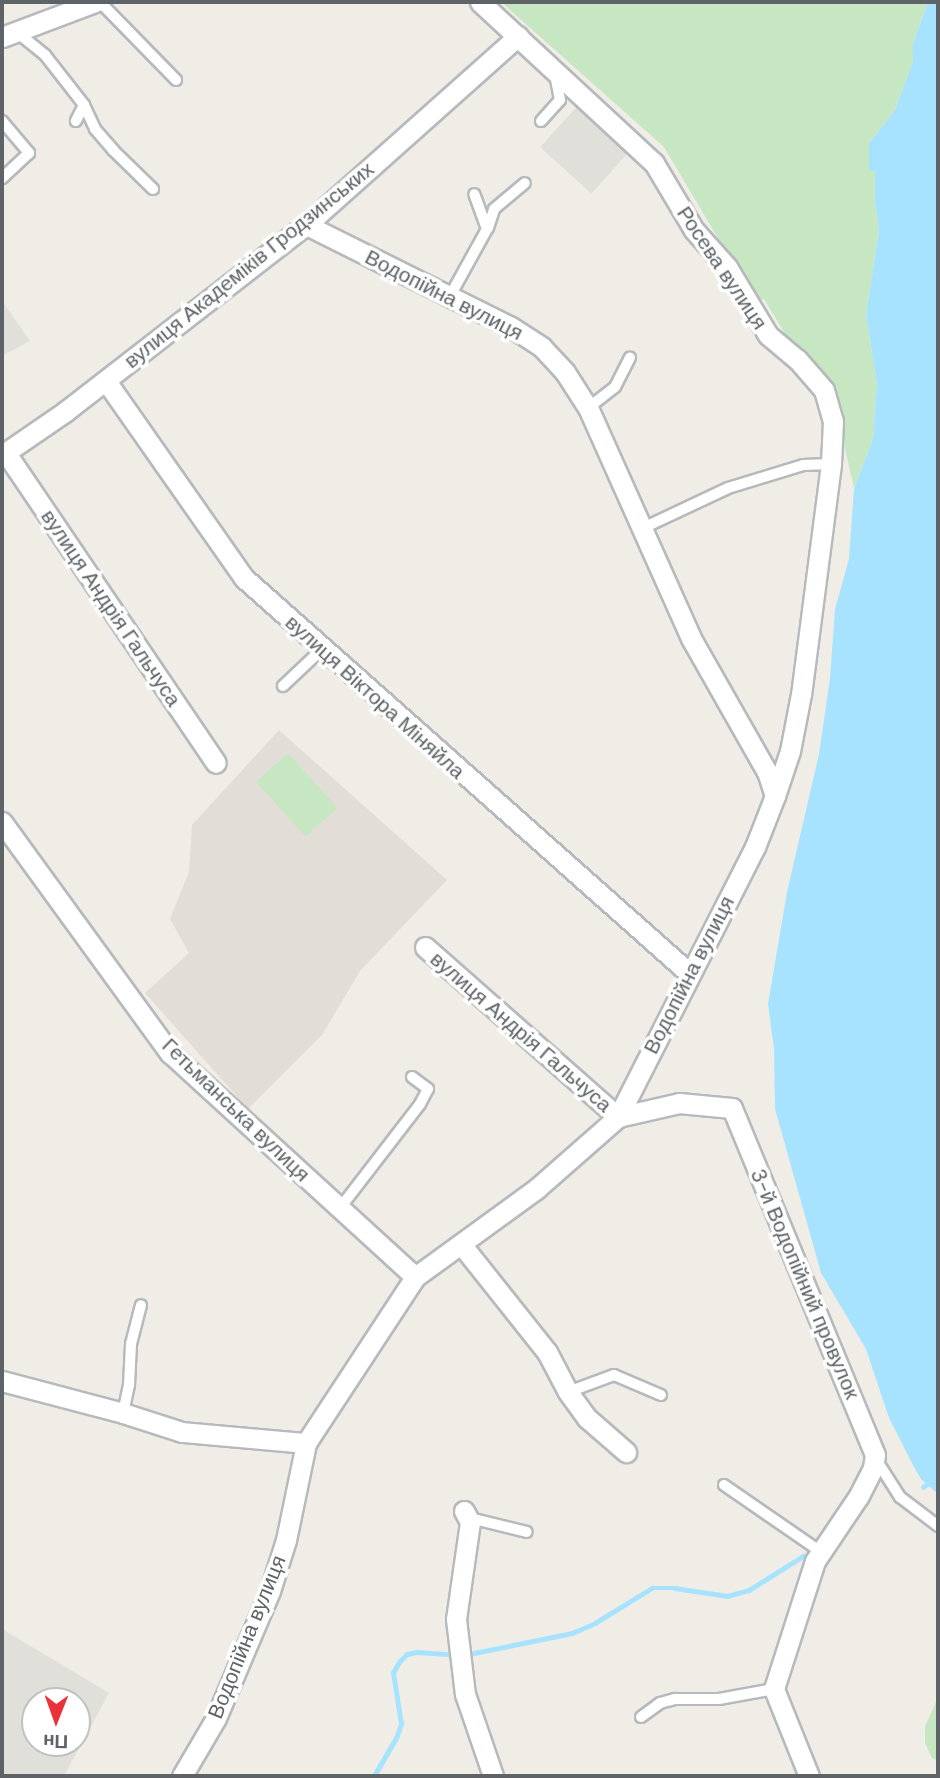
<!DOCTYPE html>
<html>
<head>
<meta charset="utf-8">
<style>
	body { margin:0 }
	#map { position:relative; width:940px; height:1778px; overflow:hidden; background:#f0ede6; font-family:"DM Sans",sans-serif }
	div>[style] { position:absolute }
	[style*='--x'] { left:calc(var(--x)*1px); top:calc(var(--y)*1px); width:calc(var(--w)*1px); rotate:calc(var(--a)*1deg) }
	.industrial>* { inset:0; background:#e1dfda; transform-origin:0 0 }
	.education>* { inset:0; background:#e2ded7 }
	.green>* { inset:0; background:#c7e7c3; transform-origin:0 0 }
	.water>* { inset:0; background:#a7e3ff }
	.stream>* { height:4.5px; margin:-2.25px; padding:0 2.25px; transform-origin:2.25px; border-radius:2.25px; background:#a7e3ff }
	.roads { filter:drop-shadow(2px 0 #b6b9bd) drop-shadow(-2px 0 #b6b9bd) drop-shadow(0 2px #b6b9bd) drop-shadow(0 -2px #b6b9bd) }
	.lane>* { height:10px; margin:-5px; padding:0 5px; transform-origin:5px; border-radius:5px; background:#fff }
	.street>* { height:19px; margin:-9.5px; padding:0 9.5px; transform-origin:9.5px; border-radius:9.5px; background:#fff }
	span { translate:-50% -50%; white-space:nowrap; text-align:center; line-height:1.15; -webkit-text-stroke:7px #fff; paint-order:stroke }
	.street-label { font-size:21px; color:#5d6366 }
	.frame { position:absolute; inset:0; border:4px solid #5d6366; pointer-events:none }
	.north { position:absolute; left:21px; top:1687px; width:70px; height:70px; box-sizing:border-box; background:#fff; border:2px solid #bec1c2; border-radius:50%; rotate:181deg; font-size:19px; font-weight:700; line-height:28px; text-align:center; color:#5d6366 }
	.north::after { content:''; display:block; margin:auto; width:24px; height:32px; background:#eb3139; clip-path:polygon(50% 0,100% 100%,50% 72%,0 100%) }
</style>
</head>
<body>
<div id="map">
	<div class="industrial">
		<i style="left:581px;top:102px;width:69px;height:61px;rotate:42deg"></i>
		<i style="clip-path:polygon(2px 301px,30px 341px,2px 356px)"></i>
		<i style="clip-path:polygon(evenodd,2px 1629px,109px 1693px,64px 1776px,2px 1776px,2px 1629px,35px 1701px,77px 1701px,77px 1743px,35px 1743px,35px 1701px)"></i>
	</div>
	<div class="education">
		<i style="clip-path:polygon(279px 730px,447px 880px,360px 971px,322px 1035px,248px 1109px,145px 993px,189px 953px,170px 919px,189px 872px,192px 825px)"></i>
	</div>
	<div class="green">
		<i style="clip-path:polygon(501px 2px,928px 2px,913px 43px,913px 61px,895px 110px,869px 143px,870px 171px,875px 171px,875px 202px,879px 230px,866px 315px,877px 384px,873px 439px,854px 488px,843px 440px,841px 412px,831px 382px,790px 342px,764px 299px,755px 301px,664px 147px)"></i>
		<i style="left:288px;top:753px;width:74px;height:43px;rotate:48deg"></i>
		<i style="clip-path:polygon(938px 1698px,938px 1761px,932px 1758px,925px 1743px,925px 1726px)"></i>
	</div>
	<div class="water">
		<i style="clip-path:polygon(928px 2px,938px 2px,938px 1494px,921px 1479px,915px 1469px,889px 1418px,866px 1349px,821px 1273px,775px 1109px,774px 1049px,768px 1004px,787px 892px,819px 754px,830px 678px,835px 609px,849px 559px,854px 488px,873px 439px,877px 384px,866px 315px,879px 230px,875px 202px,875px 171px,869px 171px,869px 143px,895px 110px,913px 61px,913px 43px)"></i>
	</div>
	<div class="stream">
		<i style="--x:923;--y:1487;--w:5;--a:-37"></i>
		<i style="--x:474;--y:1653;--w:100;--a:-11.5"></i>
		<i style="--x:572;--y:1633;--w:25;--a:-23"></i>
		<i style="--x:595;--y:1623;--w:67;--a:-31.6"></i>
		<i style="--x:652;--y:1588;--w:23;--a:0"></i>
		<i style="--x:675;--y:1588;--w:53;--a:8.7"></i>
		<i style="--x:727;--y:1596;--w:23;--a:-15"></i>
		<i style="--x:749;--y:1590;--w:64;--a:-32.2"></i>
		<i style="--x:374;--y:1776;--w:44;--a:-59.9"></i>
		<i style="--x:396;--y:1738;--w:15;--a:-70"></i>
		<i style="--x:401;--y:1724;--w:52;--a:-98.9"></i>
		<i style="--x:393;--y:1673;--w:13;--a:-61"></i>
		<i style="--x:399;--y:1662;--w:11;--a:-45"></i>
		<i style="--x:407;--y:1654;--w:10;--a:-11"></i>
		<i style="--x:417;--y:1652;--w:30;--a:4"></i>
	</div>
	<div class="roads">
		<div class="lane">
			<i style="--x:100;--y:2;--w:109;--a:45.7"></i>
			<i style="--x:18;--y:33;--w:35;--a:39"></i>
			<i style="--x:45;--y:55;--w:63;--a:52"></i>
			<i style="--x:84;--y:105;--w:18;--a:117"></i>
			<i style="--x:84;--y:105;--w:26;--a:65"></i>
			<i style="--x:95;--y:129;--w:28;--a:49"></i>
			<i style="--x:113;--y:150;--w:56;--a:44.3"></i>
			<i style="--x:2;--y:121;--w:42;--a:49.8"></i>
			<i style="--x:29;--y:153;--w:37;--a:137"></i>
			<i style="--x:541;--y:121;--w:28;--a:-48"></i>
			<i style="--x:560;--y:100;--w:26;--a:-101"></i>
			<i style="--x:488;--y:228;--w:20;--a:-72"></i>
			<i style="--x:494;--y:209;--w:40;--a:-40"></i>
			<i style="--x:450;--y:296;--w:77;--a:-61.1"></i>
			<i style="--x:487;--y:229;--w:37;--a:-110"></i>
			<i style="--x:588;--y:408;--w:34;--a:-38"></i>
			<i style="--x:615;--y:387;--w:33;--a:-63"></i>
			<i style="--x:641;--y:529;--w:96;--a:-25.2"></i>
			<i style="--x:728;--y:488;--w:78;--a:-17"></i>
			<i style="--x:803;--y:465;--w:28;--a:-2"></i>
			<i style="--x:283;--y:686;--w:52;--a:-43.5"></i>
			<i style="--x:340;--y:1208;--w:131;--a:-52.4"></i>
			<i style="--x:420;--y:1104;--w:17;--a:-62"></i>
			<i style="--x:428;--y:1089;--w:20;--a:-143"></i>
			<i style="--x:568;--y:1392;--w:49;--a:-20.3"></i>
			<i style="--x:614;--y:1375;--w:51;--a:23.1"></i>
			<i style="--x:123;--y:1413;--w:29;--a:-78"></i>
			<i style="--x:129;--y:1385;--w:41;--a:-87.2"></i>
			<i style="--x:131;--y:1344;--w:40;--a:-75.6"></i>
			<i style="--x:877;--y:1461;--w:43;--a:57.4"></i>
			<i style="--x:900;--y:1497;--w:48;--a:37.3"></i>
			<i style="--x:724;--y:1485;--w:118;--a:34.6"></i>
			<i style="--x:470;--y:1522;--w:8;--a:-14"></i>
			<i style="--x:478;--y:1520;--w:50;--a:13.8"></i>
			<i style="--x:641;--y:1717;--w:24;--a:-36"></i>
			<i style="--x:660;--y:1703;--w:16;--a:-15"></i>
			<i style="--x:675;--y:1699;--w:44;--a:0"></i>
			<i style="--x:719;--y:1699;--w:56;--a:-10.3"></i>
		</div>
		<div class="street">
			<i style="--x:480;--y:2;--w:237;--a:42.8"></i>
			<i style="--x:654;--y:163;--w:78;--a:59.2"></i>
			<i style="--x:694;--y:230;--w:50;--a:48.3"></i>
			<i style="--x:727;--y:267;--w:79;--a:58.9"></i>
			<i style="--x:768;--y:335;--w:38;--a:40"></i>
			<i style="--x:797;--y:359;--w:41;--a:48.9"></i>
			<i style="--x:824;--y:390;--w:32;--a:74"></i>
			<i style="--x:833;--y:421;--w:43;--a:92.7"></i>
			<i style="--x:831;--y:464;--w:232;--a:97.4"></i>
			<i style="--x:801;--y:694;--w:58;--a:100.9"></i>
			<i style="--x:790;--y:751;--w:47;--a:108.4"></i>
			<i style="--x:2;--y:37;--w:99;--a:-20.6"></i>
			<i style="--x:106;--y:381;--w:241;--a:55"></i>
			<i style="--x:244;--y:578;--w:595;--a:41.59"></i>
			<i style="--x:6;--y:453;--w:374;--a:55.9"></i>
			<i style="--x:2;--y:455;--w:78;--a:-34.5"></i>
			<i style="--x:66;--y:411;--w:304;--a:-37.8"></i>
			<i style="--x:306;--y:225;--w:284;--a:-41.7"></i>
			<i style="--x:2;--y:822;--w:286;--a:54"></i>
			<i style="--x:170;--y:1053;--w:332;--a:42.4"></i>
			<i style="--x:425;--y:947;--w:257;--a:41.4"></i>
			<i style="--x:618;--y:1117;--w:63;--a:-12.9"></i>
			<i style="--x:679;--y:1103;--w:53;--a:5.4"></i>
			<i style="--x:732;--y:1108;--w:375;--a:67.6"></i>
			<i style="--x:875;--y:1455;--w:13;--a:99"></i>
			<i style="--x:873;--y:1468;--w:33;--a:117"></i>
			<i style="--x:858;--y:1497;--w:77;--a:123.9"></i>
			<i style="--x:815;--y:1561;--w:134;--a:107.8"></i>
			<i style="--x:774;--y:1689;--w:94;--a:68.1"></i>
			<i style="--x:461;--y:1244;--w:138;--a:51.5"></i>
			<i style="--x:547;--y:1352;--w:45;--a:62.3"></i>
			<i style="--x:568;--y:1392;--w:32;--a:54"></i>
			<i style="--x:587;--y:1418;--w:52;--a:41.1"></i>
			<i style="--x:2;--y:1381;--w:125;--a:14.8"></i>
			<i style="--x:123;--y:1413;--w:62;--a:17.9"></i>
			<i style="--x:182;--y:1432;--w:124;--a:5.1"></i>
			<i style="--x:464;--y:1511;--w:13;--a:61"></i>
			<i style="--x:470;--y:1522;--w:98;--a:98.2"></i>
			<i style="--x:456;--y:1619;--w:76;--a:83.2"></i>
			<i style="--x:465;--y:1694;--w:87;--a:71.1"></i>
			<i style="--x:182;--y:1776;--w:67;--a:-59.6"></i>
			<i style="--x:216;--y:1718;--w:138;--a:-67"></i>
			<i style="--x:270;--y:1591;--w:53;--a:-72.6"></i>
			<i style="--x:286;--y:1540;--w:99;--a:-78.3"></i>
			<i style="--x:306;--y:1443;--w:199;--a:-56.7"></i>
			<i style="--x:415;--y:1277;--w:150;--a:-36"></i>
			<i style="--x:536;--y:1189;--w:109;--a:-41.3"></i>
			<i style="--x:618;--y:1117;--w:303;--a:-63.1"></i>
			<i style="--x:755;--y:847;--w:55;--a:-68.6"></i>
			<i style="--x:775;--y:796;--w:25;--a:-108"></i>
			<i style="--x:767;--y:772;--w:154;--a:-119.6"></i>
			<i style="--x:691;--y:638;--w:252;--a:-114.1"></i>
			<i style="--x:588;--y:408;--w:43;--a:-122.6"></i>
			<i style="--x:565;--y:372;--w:34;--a:-133"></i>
			<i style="--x:542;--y:347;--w:37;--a:-147"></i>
			<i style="--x:511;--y:327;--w:229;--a:-153.5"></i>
		</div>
	</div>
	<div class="street-label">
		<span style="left:249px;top:265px;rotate:-39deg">вулиця Академіків Гродзинських</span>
		<span style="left:722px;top:268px;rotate:56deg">Росева вулиця</span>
		<span style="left:444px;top:295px;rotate:27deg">Водопійна вулиця</span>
		<span style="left:111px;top:608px;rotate:56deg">вулиця Андрія Гальчуса</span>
		<span style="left:375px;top:697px;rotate:42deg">вулиця Віктора Міняйла</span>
		<span style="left:689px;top:975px;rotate:-63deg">Водопійна вулиця</span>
		<span style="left:521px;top:1032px;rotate:41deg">вулиця Андрія Гальчуса</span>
		<span style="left:236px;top:1110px;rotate:44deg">Гетьманська вулиця</span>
		<span style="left:805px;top:1284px;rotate:67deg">3-й Водопійний провулок</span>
		<span style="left:247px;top:1637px;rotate:-68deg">Водопійна вулиця</span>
	</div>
	<div class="frame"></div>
	<div class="north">Пн</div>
</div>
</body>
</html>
